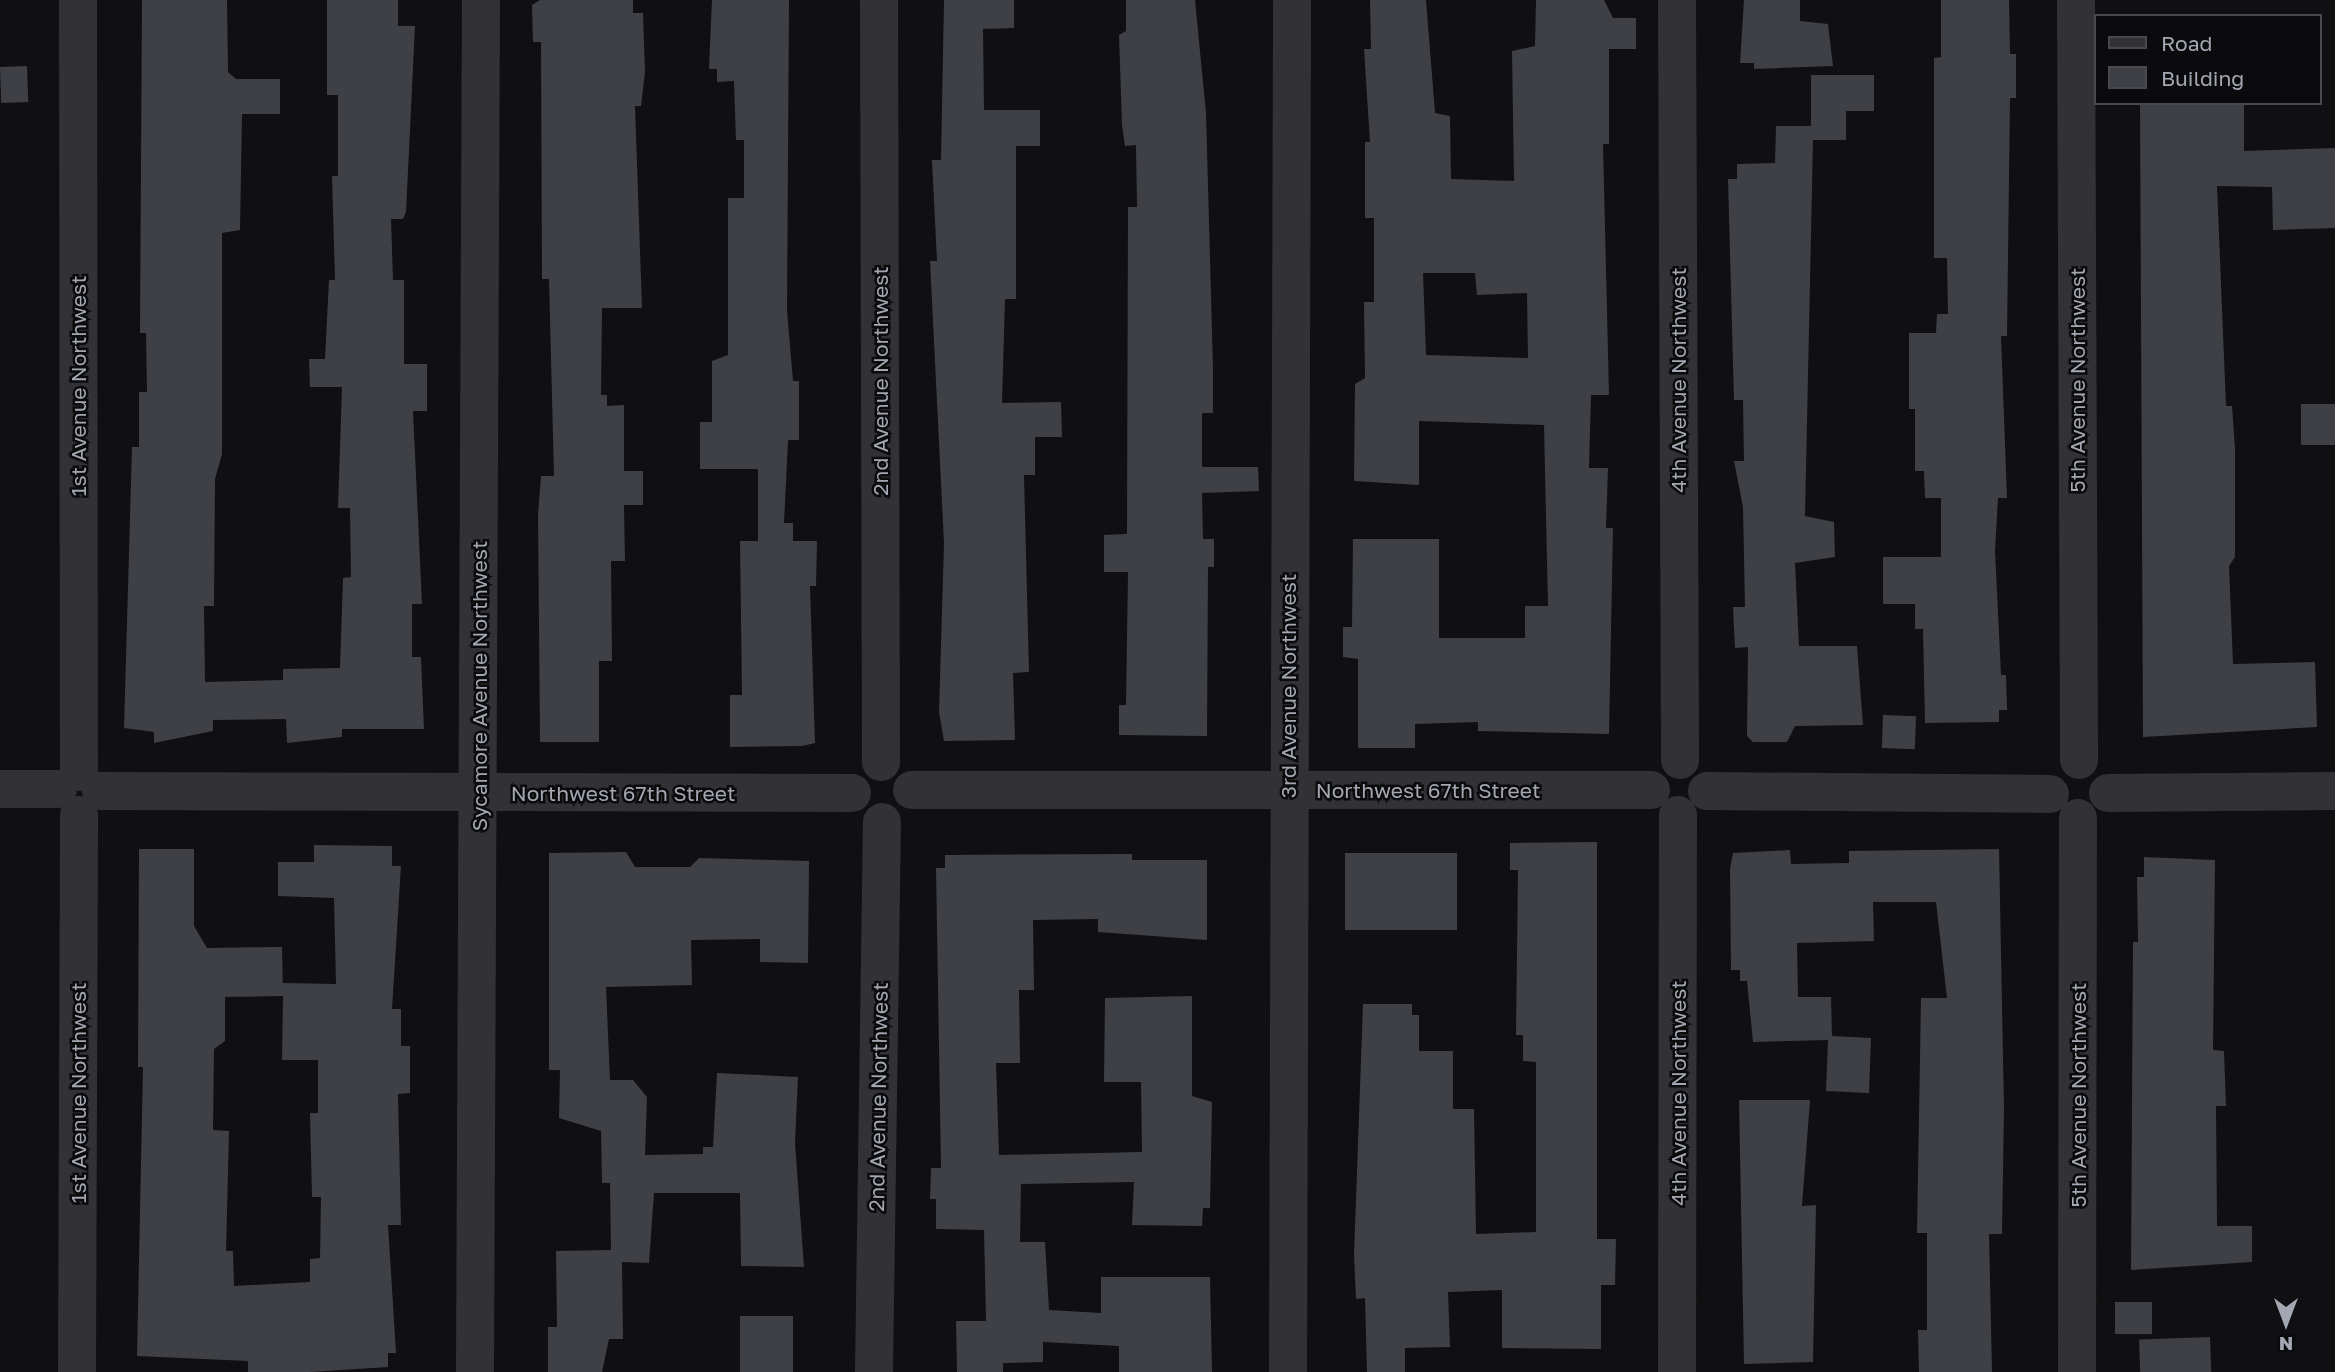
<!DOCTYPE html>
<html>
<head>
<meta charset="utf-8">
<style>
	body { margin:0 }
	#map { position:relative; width:2335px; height:1372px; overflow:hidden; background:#101012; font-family:"Golos Text",sans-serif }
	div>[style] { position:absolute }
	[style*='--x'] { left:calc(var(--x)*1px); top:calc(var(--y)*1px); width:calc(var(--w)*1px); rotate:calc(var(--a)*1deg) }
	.building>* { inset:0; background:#3f4045; transform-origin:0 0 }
	.minor>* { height:38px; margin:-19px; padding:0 19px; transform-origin:19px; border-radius:19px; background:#323236 }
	span { translate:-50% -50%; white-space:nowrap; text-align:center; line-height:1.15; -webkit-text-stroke:5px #0b0b0d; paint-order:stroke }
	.street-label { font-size:21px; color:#a3a7b1 }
	.legend { position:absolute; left:2094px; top:14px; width:228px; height:91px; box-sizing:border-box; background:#0b0b0d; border:2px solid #48494f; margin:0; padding:9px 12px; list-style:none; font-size:21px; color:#a3a7b1 }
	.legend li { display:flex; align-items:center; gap:14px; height:35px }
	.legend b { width:35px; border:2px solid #48494f }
	.north { position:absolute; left:2251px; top:1288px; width:70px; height:70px; -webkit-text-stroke:5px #0b0b0d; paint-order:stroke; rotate:180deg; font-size:19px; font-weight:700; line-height:28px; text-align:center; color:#a3a7b1 }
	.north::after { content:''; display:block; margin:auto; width:24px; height:32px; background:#a3a7b1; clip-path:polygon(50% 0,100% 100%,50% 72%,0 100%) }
</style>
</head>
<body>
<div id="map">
	<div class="building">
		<i style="clip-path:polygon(142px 0,227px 0,228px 72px,236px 79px,280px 79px,280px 114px,242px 114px,240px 230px,222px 233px,222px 454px,215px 479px,214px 606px,204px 606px,205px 682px,283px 680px,283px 669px,340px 668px,343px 578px,351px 577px,350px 508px,338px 508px,342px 387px,310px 387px,309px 359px,325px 359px,329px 280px,335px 280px,332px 176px,338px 176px,338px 95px,327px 95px,327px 0,398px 0,398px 26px,415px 26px,406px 212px,403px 219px,391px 219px,393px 280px,404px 280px,404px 364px,427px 364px,427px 411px,413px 411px,422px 604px,412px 604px,412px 657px,421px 657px,424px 729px,342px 729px,342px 737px,287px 743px,286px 719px,213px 720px,213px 731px,154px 743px,154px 732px,124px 728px,132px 447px,139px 447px,139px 392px,147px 392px,146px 333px,140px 333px)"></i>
		<i style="clip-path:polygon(540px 0,633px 0,633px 13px,643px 13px,645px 72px,641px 106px,635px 106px,642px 308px,602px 308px,601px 395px,607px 395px,607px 406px,624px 405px,624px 471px,643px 471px,643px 505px,624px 505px,625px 561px,611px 561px,612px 661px,599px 661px,599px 742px,540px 742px,538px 515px,541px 476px,554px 476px,549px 279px,542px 279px,541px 42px,533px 42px,532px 5px)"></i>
		<i style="clip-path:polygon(712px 0,789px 0,787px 311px,793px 381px,799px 381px,799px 440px,788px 440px,784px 523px,793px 523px,793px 541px,817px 541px,816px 586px,810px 586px,815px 743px,802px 746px,730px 747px,730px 695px,742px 695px,740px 541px,758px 541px,758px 469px,700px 469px,700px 422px,712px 422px,712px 361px,728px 355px,728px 198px,744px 198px,744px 140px,736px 140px,734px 81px,717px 82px,717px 69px,709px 69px)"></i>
		<i style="clip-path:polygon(944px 0,1014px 0,1014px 28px,983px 29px,984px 110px,1040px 110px,1040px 146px,1016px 146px,1016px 299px,1005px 299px,1002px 403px,1061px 402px,1062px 437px,1035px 437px,1035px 475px,1024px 475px,1029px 672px,1013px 673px,1015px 740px,944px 741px,939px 712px,944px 543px,930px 261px,937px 261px,932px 160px,941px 160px)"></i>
		<i style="clip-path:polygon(1126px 0,1195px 0,1206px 113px,1213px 368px,1213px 413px,1202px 413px,1202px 467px,1258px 467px,1259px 491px,1202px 493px,1203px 539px,1214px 539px,1214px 567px,1208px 567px,1207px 736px,1119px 735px,1119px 705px,1126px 705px,1128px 572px,1104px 572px,1104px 535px,1127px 534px,1128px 207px,1137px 207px,1136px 145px,1125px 146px,1122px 125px,1119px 35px,1126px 31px)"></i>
		<i style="clip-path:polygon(evenodd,1370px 0,1426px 0,1435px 113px,1450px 116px,1451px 179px,1514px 181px,1512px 51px,1535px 46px,1536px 0,1604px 0,1613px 18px,1636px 18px,1636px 49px,1609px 49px,1609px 144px,1603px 144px,1609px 395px,1591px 395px,1589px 468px,1608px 468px,1606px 528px,1613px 528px,1609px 734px,1478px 731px,1478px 722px,1415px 724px,1415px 748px,1358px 748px,1358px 659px,1343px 657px,1343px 627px,1352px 627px,1353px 539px,1439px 539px,1439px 638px,1525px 638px,1525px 606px,1548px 606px,1544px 425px,1419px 421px,1419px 485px,1354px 481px,1355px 384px,1365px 378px,1364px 302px,1374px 302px,1374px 218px,1365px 218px,1365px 142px,1370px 142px,1364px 49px,1371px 49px,1370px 0,1423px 273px,1475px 273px,1477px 295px,1527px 293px,1528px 358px,1426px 355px,1423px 273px)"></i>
		<i style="clip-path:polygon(1744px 0,1800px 0,1800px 21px,1828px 24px,1833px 66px,1754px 69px,1754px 63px,1740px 63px)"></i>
		<i style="clip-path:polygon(1941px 0,2009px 0,2010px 54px,2016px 54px,2016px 98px,2010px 98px,2007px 336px,2001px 336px,2007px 498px,1998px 498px,1995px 551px,2001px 675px,2006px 675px,2007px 710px,1999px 710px,1999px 722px,1925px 723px,1923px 629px,1915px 629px,1915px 604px,1883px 604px,1883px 557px,1941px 557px,1941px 498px,1925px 498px,1924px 471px,1915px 471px,1915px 409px,1909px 409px,1909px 333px,1936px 333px,1937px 314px,1948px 314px,1947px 258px,1934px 258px,1934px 58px,1941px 57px)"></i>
		<i style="left:27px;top:66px;width:36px;height:27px;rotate:88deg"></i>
		<i style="clip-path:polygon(1811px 75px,1874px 75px,1874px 111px,1846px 111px,1846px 140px,1813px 140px,1805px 516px,1834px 522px,1835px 557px,1795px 563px,1799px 646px,1857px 646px,1863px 725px,1795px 726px,1787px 742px,1753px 742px,1747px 736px,1748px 647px,1735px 648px,1733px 607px,1745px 607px,1743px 507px,1734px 461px,1744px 461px,1743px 400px,1734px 400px,1728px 179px,1737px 179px,1737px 164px,1775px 163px,1776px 126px,1811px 126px)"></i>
		<i style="clip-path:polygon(2140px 103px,2244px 103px,2244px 151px,2335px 148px,2335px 228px,2273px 230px,2272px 187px,2217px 186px,2226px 406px,2232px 406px,2235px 449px,2235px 557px,2229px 566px,2233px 664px,2315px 662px,2317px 727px,2143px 737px)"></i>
		<i style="left:2301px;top:404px;width:34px;height:41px"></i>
		<i style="left:1883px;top:715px;width:33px;height:33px;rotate:2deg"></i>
		<i style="clip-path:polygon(1597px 842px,1597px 1239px,1616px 1239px,1615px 1285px,1601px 1285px,1601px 1349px,1502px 1348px,1502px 1290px,1448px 1292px,1450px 1347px,1405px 1348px,1405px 1372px,1367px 1372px,1365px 1298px,1356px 1299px,1354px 1255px,1363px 1004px,1412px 1004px,1412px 1015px,1419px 1015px,1419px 1051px,1453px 1051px,1453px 1109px,1474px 1109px,1476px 1234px,1536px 1232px,1536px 1062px,1523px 1061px,1523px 1035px,1516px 1035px,1518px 870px,1510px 870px,1510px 843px)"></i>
		<i style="clip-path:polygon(evenodd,314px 845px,392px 846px,392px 866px,401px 866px,392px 1009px,401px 1009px,401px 1046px,410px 1046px,410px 1093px,398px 1094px,401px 1225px,388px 1225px,396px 1353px,388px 1353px,388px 1367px,310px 1372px,248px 1372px,248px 1361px,137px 1356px,143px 1067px,138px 1067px,139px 849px,194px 849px,194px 926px,207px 948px,282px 947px,283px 992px,283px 983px,336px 984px,334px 898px,278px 896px,278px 862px,314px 862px,314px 845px,283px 996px,282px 1060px,318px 1060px,318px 1113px,310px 1113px,312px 1197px,321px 1197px,320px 1258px,310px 1259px,310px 1282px,234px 1286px,233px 1251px,226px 1251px,229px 1131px,213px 1130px,214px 1049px,225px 1041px,225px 997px,283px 996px)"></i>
		<i style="clip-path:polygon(1999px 849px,2004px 1108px,2002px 1234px,1989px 1234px,1992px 1372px,1919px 1372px,1918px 1330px,1927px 1330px,1927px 1233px,1917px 1233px,1921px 998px,1947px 998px,1936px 902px,1873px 902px,1874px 941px,1797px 943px,1798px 997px,1831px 997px,1832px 1036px,1871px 1038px,1869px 1093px,1826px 1091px,1828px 1040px,1753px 1042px,1747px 981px,1740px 981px,1740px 970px,1731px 970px,1730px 869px,1733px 853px,1790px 850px,1791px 864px,1849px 863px,1849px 851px)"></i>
		<i style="clip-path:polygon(626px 852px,635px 867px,690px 867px,699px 858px,809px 861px,808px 963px,760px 962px,760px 939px,691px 940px,692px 985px,606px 987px,610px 1080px,633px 1080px,647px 1097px,645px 1155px,703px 1154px,703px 1147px,713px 1147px,717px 1073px,798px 1077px,795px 1143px,804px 1267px,741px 1266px,740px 1193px,654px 1193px,649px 1263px,622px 1262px,623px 1339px,609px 1339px,602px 1372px,548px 1372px,548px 1327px,557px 1327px,556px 1251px,611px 1250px,610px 1183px,602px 1183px,601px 1131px,559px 1118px,560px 1070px,549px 1070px,549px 853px)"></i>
		<i style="left:1457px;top:853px;width:77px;height:112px;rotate:90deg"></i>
		<i style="clip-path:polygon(1132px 854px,1132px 860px,1207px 860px,1207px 940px,1098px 932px,1098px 919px,1033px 920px,1034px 990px,1019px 990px,1020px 1063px,996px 1063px,999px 1155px,1142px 1152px,1141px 1082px,1104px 1082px,1105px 998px,1192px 996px,1192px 1096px,1212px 1102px,1210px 1208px,1203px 1208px,1202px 1226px,1132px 1225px,1134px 1182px,1021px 1184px,1020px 1242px,1045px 1242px,1049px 1310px,1101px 1313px,1101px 1277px,1210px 1277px,1212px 1372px,1119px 1372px,1119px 1346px,1043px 1342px,1043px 1362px,1003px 1363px,1003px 1372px,957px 1372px,956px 1321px,986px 1321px,984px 1230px,936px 1229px,936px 1199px,930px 1199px,931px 1168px,941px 1168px,936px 868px,945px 868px,945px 855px)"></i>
		<i style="clip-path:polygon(2144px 857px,2215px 860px,2213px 1050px,2224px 1051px,2226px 1106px,2216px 1106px,2217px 1226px,2252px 1226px,2252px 1262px,2131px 1270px,2133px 942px,2138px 942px,2137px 877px,2144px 877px)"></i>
		<i style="clip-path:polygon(1739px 1100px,1810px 1100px,1802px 1206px,1816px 1205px,1813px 1362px,1744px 1364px)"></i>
		<i style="left:2115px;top:1302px;width:37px;height:32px"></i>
		<i style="left:740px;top:1316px;width:53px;height:56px"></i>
		<i style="left:2210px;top:1337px;width:35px;height:71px;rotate:88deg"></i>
	</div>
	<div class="minor">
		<i style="--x:78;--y:0;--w:772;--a:89.93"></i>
		<i style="--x:879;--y:0;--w:762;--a:89.85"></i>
		<i style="--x:1677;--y:0;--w:760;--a:89.77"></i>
		<i style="--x:2076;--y:0;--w:760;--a:89.77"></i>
		<i style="--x:0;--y:789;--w:58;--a:0"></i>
		<i style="--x:912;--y:790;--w:739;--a:0"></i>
		<i style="--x:101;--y:791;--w:751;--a:0.15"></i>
		<i style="--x:1707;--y:791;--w:343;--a:0.5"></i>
		<i style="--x:2108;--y:793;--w:227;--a:-0.5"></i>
		<i style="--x:77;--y:1372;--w:557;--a:-89.79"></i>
		<i style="--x:475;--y:1372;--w:1372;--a:-89.75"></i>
		<i style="--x:874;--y:1372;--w:550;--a:-89.17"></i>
		<i style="--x:1288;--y:1372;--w:1372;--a:-89.83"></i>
		<i style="--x:1677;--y:1372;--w:557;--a:-89.9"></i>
		<i style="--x:2077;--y:1372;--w:554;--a:-89.9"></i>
	</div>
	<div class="street-label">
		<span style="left:1678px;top:380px;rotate:-90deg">4th Avenue Northwest</span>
		<span style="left:2077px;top:380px;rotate:-90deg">5th Avenue Northwest</span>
		<span style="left:880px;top:381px;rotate:-90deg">2nd Avenue Northwest</span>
		<span style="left:78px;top:386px;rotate:-90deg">1st Avenue Northwest</span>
		<span style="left:479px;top:686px;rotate:-90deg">Sycamore Avenue Northwest</span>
		<span style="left:1288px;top:686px;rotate:-90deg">3rd Avenue Northwest</span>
		<span style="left:1428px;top:790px">Northwest 67th Street</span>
		<span style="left:623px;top:793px">Northwest 67th Street</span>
		<span style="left:78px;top:1093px;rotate:-90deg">1st Avenue Northwest</span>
		<span style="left:1678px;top:1093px;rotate:-90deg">4th Avenue Northwest</span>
		<span style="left:2078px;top:1095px;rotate:-90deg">5th Avenue Northwest</span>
		<span style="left:878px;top:1097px;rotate:-89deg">2nd Avenue Northwest</span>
	</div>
	<ul class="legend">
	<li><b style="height:9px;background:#323236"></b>Road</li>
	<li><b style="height:19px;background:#3f4045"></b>Building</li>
	</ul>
	<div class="north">N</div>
</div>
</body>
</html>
